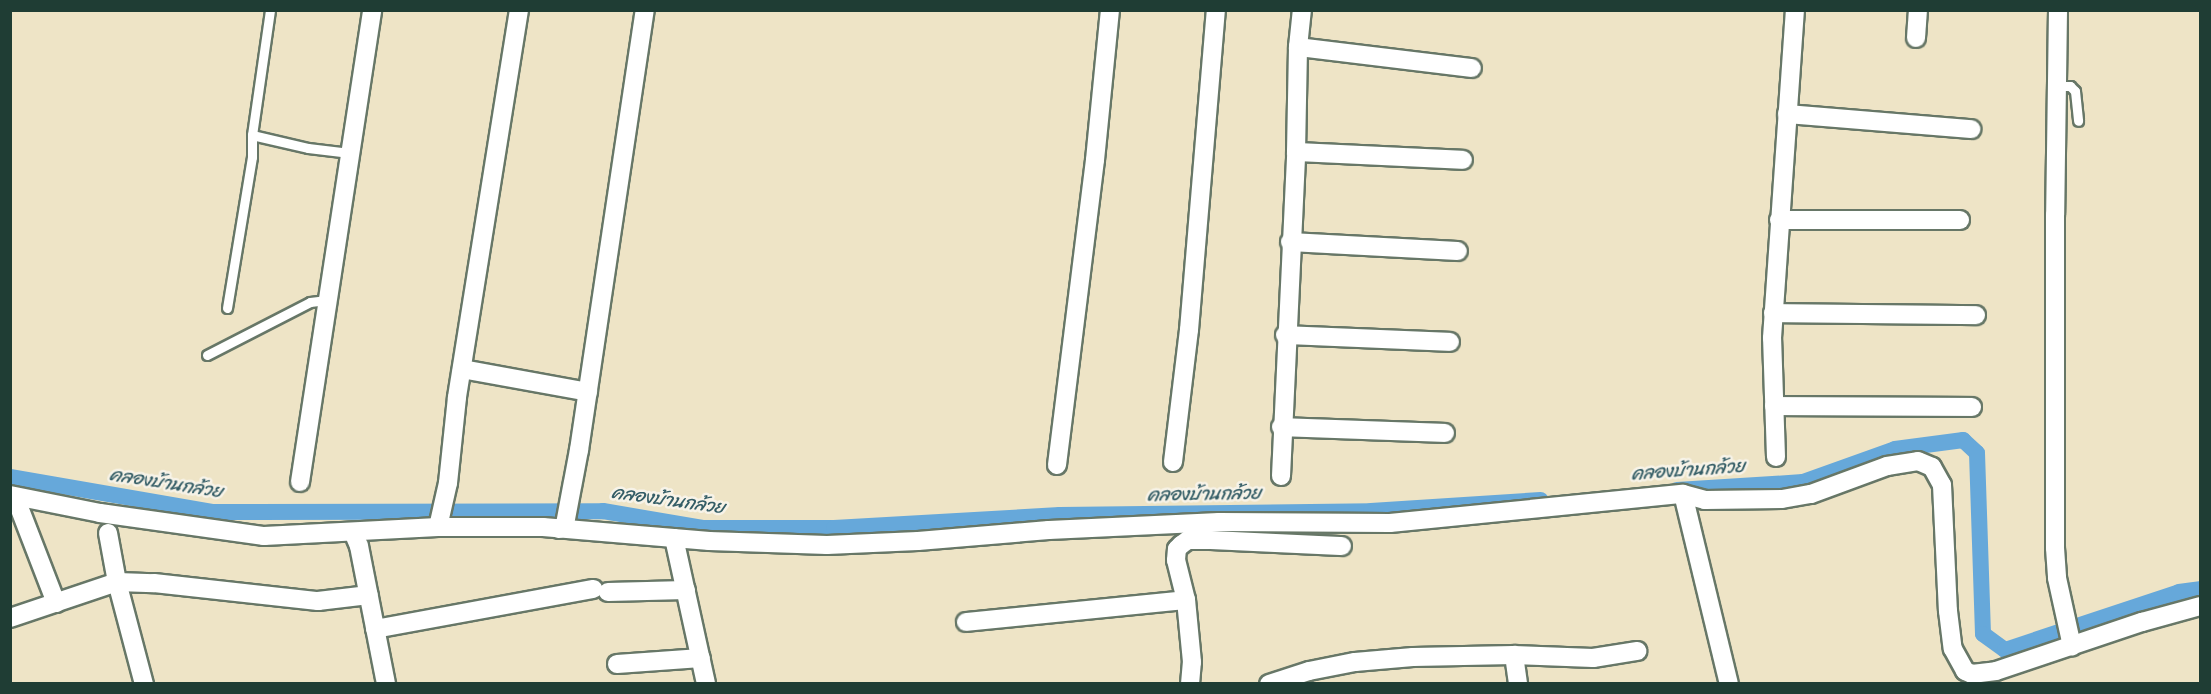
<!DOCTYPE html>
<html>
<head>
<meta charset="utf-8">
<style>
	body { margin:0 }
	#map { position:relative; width:2211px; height:694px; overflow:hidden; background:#eee4c6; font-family:Sriracha,"Playpen Sans Thai",sans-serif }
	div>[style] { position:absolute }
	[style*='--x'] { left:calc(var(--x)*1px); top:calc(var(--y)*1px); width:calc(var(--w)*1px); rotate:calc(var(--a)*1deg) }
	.canal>* { height:16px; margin:-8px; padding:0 8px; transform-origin:8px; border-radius:8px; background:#66a8da }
	.roads { filter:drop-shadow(2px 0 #677767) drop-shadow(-2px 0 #677767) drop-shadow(0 2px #677767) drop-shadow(0 -2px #677767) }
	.service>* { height:9px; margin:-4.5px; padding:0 4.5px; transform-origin:4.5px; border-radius:4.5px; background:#fff }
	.minor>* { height:18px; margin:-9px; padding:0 9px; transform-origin:9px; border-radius:9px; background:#fff }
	span { translate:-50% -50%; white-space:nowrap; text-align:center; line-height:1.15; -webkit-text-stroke:5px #f7f3e8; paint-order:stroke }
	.water-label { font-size:18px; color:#345d66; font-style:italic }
	.frame { position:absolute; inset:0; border:12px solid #1f3d34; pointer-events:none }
</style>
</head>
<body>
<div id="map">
	<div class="canal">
		<i style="--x:10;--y:477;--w:205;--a:9.8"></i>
		<i style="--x:212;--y:512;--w:391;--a:-0.1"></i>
		<i style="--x:603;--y:511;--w:101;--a:9.6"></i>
		<i style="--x:703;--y:528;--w:131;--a:0"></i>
		<i style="--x:834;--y:528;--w:226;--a:-3.3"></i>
		<i style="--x:1060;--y:515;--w:311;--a:-0.7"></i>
		<i style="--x:1371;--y:511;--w:170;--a:-3.7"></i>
		<i style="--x:1677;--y:490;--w:126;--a:-3.6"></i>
		<i style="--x:1803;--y:482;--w:98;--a:-19.7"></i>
		<i style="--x:1895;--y:449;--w:69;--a:-7.5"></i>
		<i style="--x:1963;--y:440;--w:19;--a:43"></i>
		<i style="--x:1977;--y:453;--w:181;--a:88.1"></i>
		<i style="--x:1983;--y:634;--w:27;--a:36"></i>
		<i style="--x:2005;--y:650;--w:183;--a:-18.4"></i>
		<i style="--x:2179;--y:592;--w:21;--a:-8"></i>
	</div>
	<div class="roads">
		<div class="service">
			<i style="--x:2058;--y:86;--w:12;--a:0"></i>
			<i style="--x:2070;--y:86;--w:7;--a:45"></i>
			<i style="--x:2075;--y:91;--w:30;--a:84"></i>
			<i style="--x:252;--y:135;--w:126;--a:-81.8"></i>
			<i style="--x:227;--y:308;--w:153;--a:-80.6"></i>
			<i style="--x:252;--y:157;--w:22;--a:-90"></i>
			<i style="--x:252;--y:135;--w:57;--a:13.1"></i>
			<i style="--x:308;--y:148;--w:42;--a:6.8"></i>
			<i style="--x:207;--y:355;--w:116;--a:-27.2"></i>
			<i style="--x:310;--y:302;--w:17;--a:-7"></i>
		</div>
		<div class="minor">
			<i style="--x:2058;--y:10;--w:205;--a:90.8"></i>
			<i style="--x:2055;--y:215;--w:333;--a:90"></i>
			<i style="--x:2055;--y:548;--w:30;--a:86"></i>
			<i style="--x:2057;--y:578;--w:70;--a:77.6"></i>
			<i style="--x:1916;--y:38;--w:28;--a:-86"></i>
			<i style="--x:1298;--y:47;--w:175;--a:6.9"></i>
			<i style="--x:1787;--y:114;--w:185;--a:4.7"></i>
			<i style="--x:1296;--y:152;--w:167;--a:2.7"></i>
			<i style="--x:1779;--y:220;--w:181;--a:0"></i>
			<i style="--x:1290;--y:242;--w:168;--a:3.1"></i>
			<i style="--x:1773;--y:313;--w:203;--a:0.6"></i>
			<i style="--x:1285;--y:335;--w:165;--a:2.4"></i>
			<i style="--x:462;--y:369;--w:128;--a:10.3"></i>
			<i style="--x:1774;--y:406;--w:198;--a:0.3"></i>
			<i style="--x:1281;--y:427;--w:164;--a:2.1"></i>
			<i style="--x:1776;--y:457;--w:119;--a:-91.9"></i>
			<i style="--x:1772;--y:338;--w:329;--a:-86"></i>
			<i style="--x:1173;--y:462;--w:133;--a:-83.1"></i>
			<i style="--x:1189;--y:330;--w:321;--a:-85.2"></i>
			<i style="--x:1057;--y:465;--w:307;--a:-82.9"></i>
			<i style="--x:1095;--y:160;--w:151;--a:-84.3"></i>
			<i style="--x:1281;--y:476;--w:324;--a:-87.3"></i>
			<i style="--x:1296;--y:152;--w:105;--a:-88.9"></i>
			<i style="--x:1298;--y:47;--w:37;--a:-84"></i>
			<i style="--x:300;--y:482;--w:477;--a:-81.3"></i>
			<i style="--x:1683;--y:494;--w:195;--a:76.4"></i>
			<i style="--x:10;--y:495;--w:92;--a:11.3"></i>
			<i style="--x:100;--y:513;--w:166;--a:8"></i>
			<i style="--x:264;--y:536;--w:174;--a:-3"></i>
			<i style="--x:438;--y:527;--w:105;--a:0"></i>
			<i style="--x:543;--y:527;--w:167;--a:4.8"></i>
			<i style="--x:709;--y:541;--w:118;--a:1.9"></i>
			<i style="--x:827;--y:545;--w:91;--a:-2.5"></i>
			<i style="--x:918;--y:541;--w:131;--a:-4.8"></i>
			<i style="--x:1049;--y:530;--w:170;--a:-2.7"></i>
			<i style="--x:1219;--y:522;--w:171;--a:0.3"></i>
			<i style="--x:1390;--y:523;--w:294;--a:-5.7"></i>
			<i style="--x:1683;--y:494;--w:23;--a:15"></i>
			<i style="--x:1705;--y:500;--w:77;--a:-0.7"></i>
			<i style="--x:1782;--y:499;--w:29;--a:-10"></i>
			<i style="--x:1811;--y:494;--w:81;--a:-20.2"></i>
			<i style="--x:1887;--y:466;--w:31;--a:-9"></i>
			<i style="--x:1918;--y:461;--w:15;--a:23"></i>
			<i style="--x:1932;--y:467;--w:21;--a:61"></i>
			<i style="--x:1942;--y:485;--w:126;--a:87.3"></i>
			<i style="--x:1948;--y:611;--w:38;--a:83"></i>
			<i style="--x:1953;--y:649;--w:25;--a:61"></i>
			<i style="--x:1965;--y:671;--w:8;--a:23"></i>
			<i style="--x:1972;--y:674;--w:24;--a:-7"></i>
			<i style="--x:1996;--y:671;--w:154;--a:-18.6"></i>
			<i style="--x:2142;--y:622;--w:60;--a:-15.4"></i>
			<i style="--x:19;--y:507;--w:103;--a:68.9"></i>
			<i style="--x:438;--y:527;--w:45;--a:-77.2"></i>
			<i style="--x:448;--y:483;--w:86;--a:-84"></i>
			<i style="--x:457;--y:397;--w:392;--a:-80.9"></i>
			<i style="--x:559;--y:529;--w:8;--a:-40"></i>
			<i style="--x:565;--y:524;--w:75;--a:-79.3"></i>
			<i style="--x:579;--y:450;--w:445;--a:-81.5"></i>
			<i style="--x:353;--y:532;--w:15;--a:67"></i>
			<i style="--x:359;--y:546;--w:141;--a:78.9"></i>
			<i style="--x:108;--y:533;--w:50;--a:79.6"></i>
			<i style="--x:117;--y:582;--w:106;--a:75.2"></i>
			<i style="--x:674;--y:538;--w:149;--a:77.6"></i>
			<i style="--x:608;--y:592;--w:78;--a:-1.5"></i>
			<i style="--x:10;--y:618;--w:113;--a:-18.6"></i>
			<i style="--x:117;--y:582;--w:37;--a:2"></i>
			<i style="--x:154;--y:583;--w:165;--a:6.3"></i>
			<i style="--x:318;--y:601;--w:51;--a:-6.7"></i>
			<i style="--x:966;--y:622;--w:221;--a:-5.7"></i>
			<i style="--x:375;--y:629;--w:222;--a:-10.4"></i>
			<i style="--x:1514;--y:655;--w:29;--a:82"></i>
			<i style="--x:617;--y:664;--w:84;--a:-4.1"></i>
			<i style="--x:1190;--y:684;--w:22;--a:-85"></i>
			<i style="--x:1192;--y:662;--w:62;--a:-95.5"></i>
			<i style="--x:1186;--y:600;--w:41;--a:-104"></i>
			<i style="--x:1176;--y:560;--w:11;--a:-85"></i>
			<i style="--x:1177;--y:549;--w:6;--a:-45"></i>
			<i style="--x:1181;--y:545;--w:9;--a:-36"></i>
			<i style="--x:1188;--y:540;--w:21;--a:0"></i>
			<i style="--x:1209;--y:540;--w:133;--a:2.6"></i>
			<i style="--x:1269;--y:684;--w:42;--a:-18"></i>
			<i style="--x:1309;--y:671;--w:47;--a:-11.1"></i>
			<i style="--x:1355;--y:662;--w:58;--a:-4.9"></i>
			<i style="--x:1413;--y:657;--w:101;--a:-1.1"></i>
			<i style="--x:1514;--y:655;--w:79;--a:2.2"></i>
			<i style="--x:1593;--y:658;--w:45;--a:-9"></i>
		</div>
	</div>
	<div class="water-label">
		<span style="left:1688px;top:470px;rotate:-4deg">คลองบ้านกล้วย</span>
		<span style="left:166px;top:483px;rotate:9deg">คลองบ้านกล้วย</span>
		<span style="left:1204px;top:494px;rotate:-1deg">คลองบ้านกล้วย</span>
		<span style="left:668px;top:500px;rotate:8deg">คลองบ้านกล้วย</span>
	</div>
	<div class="frame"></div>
</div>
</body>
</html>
